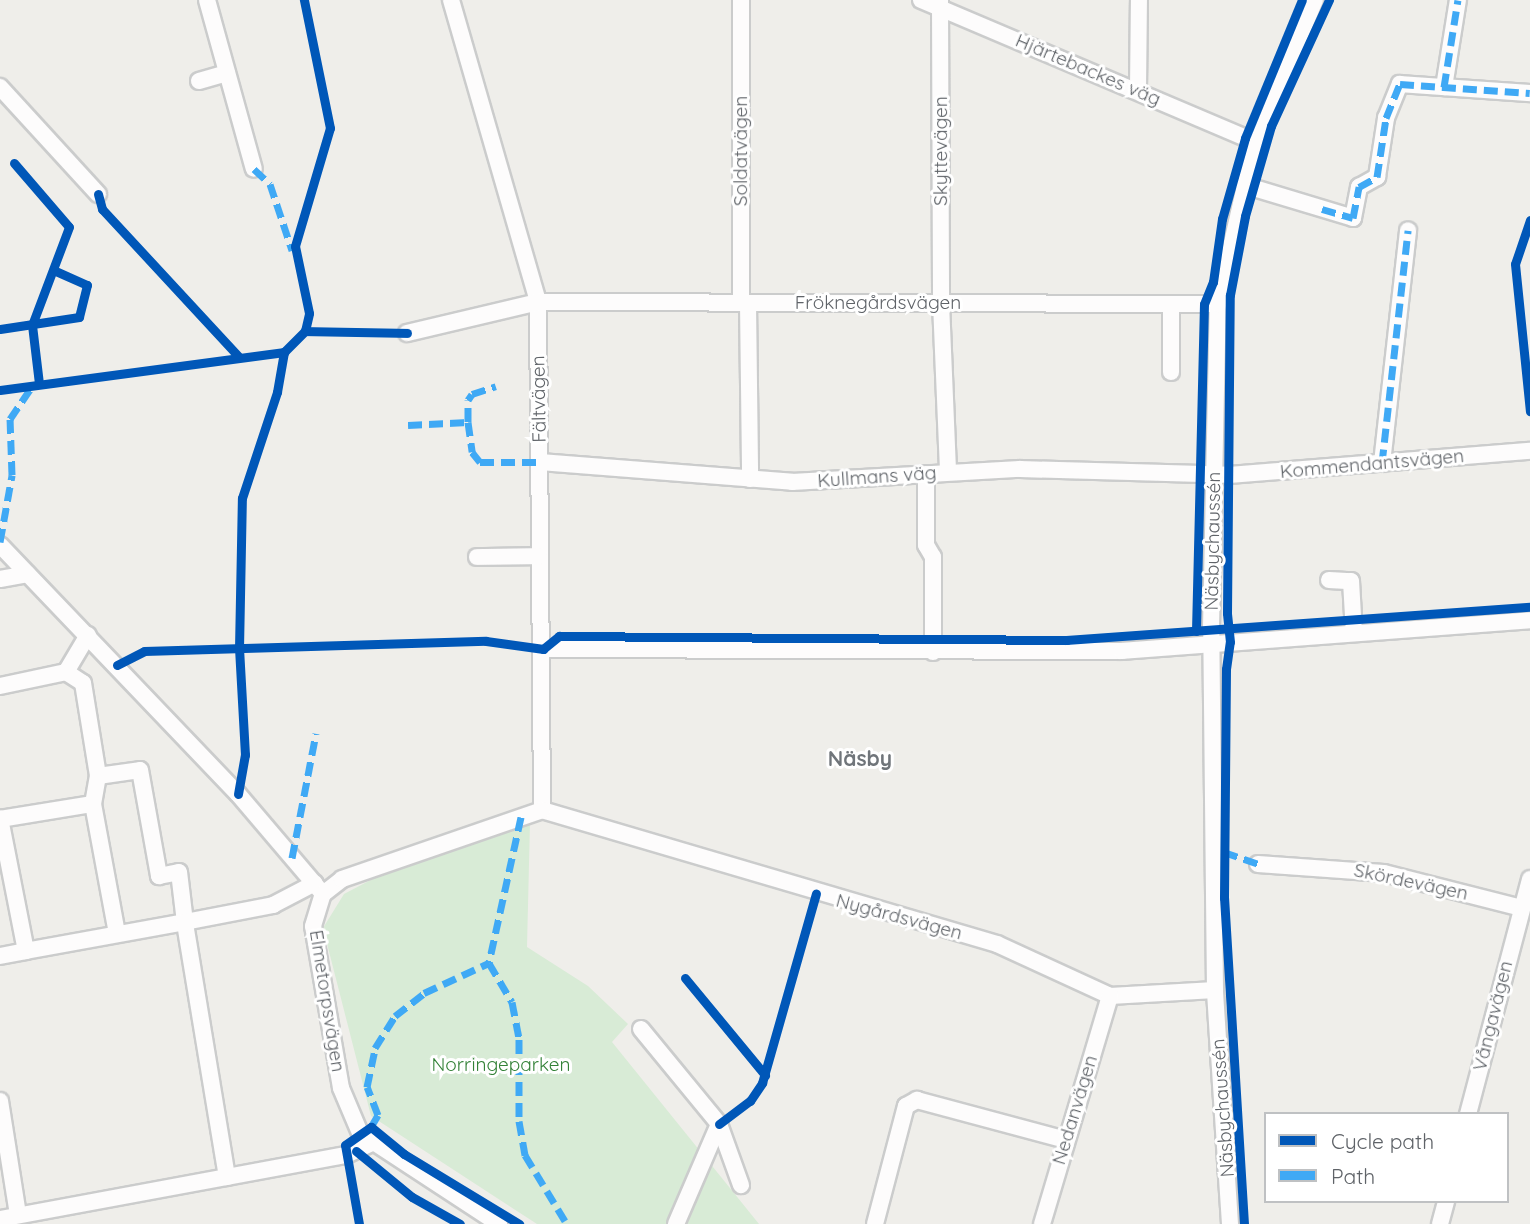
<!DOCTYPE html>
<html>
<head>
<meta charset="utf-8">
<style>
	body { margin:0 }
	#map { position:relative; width:1530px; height:1224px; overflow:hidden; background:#efeeea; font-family:Quicksand,sans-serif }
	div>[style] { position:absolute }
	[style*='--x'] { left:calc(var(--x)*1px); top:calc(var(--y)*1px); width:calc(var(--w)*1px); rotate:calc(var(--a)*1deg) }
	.green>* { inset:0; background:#d8ebd6 }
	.roads { filter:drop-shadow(2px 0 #cbcccc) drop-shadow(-2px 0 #cbcccc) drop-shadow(0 2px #cbcccc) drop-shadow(0 -2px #cbcccc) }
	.minor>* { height:16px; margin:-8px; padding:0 8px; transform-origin:8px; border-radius:8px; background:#fdfcfc }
	.quiet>* { height:7px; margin-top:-3.5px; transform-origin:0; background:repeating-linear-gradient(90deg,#3fa9f5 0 14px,transparent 0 21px) }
	.cycleway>* { height:9px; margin:-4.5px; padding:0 4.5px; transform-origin:4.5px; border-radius:4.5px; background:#0057b8 }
	span { translate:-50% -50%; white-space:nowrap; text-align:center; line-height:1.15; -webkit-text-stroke:6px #fff; paint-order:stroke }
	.street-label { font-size:19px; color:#5f6368 }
	.park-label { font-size:19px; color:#348238 }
	.neighbourhood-label { font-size:21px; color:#70757a; font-weight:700 }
	.legend { position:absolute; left:1264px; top:1112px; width:245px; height:91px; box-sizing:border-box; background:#fff; border:2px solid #bfc1c3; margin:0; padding:9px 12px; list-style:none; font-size:21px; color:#5f6368 }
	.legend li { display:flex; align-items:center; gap:14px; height:35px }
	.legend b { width:35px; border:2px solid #bfc1c3 }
</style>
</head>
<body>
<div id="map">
	<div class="green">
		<i style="clip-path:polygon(530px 823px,527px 947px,588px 986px,628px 1024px,612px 1042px,759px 1224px,537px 1224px,371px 1116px,323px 928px,344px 894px,384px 873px)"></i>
	</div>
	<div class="roads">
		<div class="minor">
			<i style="--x:207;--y:0;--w:175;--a:74.5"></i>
			<i style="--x:451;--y:0;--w:314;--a:73.9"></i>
			<i style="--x:538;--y:302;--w:508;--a:89.55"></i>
			<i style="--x:921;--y:0;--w:363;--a:23"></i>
			<i style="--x:940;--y:0;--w:303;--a:89.8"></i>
			<i style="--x:941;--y:303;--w:169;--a:87.6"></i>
			<i style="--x:199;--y:81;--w:29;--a:-16"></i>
			<i style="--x:0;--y:87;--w:145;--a:47.5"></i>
			<i style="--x:1444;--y:87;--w:88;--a:-80.9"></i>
			<i style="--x:1138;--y:90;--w:90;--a:-89.4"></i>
			<i style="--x:1244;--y:185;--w:114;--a:16.8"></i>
			<i style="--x:1353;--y:218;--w:32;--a:-79"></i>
			<i style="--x:1359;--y:187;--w:21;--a:-29"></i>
			<i style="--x:1377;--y:177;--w:60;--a:-81.3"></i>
			<i style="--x:1386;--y:118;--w:37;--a:-68"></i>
			<i style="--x:1400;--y:84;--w:130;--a:4"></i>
			<i style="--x:741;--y:303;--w:303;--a:-90"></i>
			<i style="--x:748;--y:303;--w:176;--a:89.3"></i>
			<i style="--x:1171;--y:304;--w:68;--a:90"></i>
			<i style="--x:407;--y:333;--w:135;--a:-13.3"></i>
			<i style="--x:538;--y:302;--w:680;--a:0.17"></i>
			<i style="--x:540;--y:462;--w:253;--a:4.5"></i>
			<i style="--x:792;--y:482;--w:228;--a:-3.3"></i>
			<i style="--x:1020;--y:469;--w:209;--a:1.6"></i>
			<i style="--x:1229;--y:475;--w:302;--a:-4.6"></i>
			<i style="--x:1382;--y:463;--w:234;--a:-83.6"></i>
			<i style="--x:926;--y:474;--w:71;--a:90"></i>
			<i style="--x:926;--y:545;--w:14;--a:60"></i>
			<i style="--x:933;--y:557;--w:95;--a:90"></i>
			<i style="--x:0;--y:545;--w:344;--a:46.3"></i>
			<i style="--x:238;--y:794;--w:131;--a:49.6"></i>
			<i style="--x:477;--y:557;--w:62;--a:-0.9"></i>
			<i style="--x:0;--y:579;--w:28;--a:-10"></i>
			<i style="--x:1329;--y:580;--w:22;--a:3"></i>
			<i style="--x:1351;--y:581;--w:52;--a:86.7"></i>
			<i style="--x:543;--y:649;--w:579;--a:0.2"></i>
			<i style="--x:1122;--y:651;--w:409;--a:-4.3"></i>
			<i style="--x:66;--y:672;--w:43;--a:-59.3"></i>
			<i style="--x:0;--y:686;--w:67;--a:-12"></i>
			<i style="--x:66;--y:672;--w:20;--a:33"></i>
			<i style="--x:83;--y:683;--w:94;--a:80.8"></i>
			<i style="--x:98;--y:776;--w:42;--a:-8.1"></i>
			<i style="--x:140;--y:770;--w:108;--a:79.8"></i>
			<i style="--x:159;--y:876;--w:20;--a:-11"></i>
			<i style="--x:179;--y:872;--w:50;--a:83.2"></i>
			<i style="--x:185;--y:922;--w:162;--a:169.7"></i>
			<i style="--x:26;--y:951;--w:135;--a:-101.1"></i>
			<i style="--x:93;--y:804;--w:132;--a:79.5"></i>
			<i style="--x:542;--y:810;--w:474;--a:16.4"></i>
			<i style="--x:997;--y:944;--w:124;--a:24.7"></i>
			<i style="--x:1110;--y:996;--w:105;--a:-3.3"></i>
			<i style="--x:0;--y:819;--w:94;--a:-9.2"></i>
			<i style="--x:93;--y:804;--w:28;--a:-80"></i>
			<i style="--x:1258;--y:864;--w:126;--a:4.1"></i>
			<i style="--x:1384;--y:873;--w:141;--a:14.3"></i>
			<i style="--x:0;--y:956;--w:26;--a:-11"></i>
			<i style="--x:641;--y:1029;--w:123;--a:50.6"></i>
			<i style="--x:719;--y:1124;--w:65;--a:70.2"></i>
			<i style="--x:0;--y:1101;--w:115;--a:81"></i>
			<i style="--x:1468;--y:1114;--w:243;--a:-75.2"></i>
			<i style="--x:227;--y:1177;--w:258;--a:-99.4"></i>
			<i style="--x:185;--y:922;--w:90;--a:-10.9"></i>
			<i style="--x:273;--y:905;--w:47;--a:-27.6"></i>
			<i style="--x:0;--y:1219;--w:352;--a:-10.5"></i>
			<i style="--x:346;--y:1155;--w:29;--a:-25"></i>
			<i style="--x:499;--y:1224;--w:166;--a:-146.8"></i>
			<i style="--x:360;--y:1133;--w:49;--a:-112.9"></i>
			<i style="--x:341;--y:1088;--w:164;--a:-99.8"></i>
			<i style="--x:313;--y:926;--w:34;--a:-73"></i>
			<i style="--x:323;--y:894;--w:24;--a:-38"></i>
			<i style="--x:342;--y:879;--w:212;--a:-19"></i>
			<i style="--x:676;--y:1224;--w:109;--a:-66.7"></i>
			<i style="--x:875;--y:1224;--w:122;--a:-75.3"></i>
			<i style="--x:906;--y:1106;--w:13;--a:-29"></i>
			<i style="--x:917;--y:1100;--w:154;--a:15"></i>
			<i style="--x:1042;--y:1224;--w:238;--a:-73.4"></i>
			<i style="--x:1230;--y:1224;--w:234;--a:-93.7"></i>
			<i style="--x:1215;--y:990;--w:362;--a:-90.6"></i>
			<i style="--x:1211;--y:628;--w:324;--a:-88.8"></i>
			<i style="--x:1218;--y:304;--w:166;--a:-77.1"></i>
			<i style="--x:1255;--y:142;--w:154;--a:-67.1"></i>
			<i style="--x:1440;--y:1224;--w:24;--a:-75"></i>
		</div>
	</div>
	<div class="quiet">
		<i style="--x:1444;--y:87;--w:88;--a:-80.9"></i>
		<i style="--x:254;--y:169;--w:22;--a:43"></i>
		<i style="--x:270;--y:184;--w:70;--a:71.6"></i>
		<i style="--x:1322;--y:209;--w:32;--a:16"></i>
		<i style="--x:1353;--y:218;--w:32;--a:-79"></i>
		<i style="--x:1359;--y:187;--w:21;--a:-29"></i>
		<i style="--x:1377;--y:177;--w:60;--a:-81.3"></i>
		<i style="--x:1386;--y:118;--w:37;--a:-68"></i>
		<i style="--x:1400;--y:84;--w:130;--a:4"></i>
		<i style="--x:468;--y:422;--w:22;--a:-90"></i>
		<i style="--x:468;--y:400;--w:7;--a:-56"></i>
		<i style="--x:472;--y:394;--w:25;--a:-18"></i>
		<i style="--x:408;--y:425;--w:60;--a:-2.9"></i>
		<i style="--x:468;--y:422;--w:30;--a:82"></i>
		<i style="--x:472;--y:452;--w:13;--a:51"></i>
		<i style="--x:480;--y:462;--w:60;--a:0"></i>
		<i style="--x:1382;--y:463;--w:234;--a:-83.6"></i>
		<i style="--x:0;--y:542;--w:68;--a:-79.8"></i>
		<i style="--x:12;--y:475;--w:56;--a:-92"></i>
		<i style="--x:10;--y:419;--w:41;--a:-55.9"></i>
		<i style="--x:521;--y:817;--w:149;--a:102.4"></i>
		<i style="--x:489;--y:963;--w:45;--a:59.5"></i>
		<i style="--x:512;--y:1002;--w:38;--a:79"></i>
		<i style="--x:519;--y:1039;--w:82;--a:90"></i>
		<i style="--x:519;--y:1121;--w:35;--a:80"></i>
		<i style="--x:525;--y:1155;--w:81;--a:58.7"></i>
		<i style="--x:1224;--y:852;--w:36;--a:19"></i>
		<i style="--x:292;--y:858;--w:127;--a:-79.1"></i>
		<i style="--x:371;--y:1127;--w:14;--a:-60"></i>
		<i style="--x:378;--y:1115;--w:30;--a:-111"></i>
		<i style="--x:367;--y:1087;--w:40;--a:-78"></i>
		<i style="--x:375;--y:1048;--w:38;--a:-58"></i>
		<i style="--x:395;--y:1016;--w:37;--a:-38"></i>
		<i style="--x:424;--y:993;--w:72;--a:-24.8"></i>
	</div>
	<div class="cycleway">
		<i style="--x:14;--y:163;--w:84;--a:49.3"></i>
		<i style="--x:69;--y:227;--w:105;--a:110.7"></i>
		<i style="--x:32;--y:325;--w:59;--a:83.2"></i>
		<i style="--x:98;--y:194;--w:16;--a:75"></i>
		<i style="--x:102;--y:209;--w:202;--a:47.2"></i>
		<i style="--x:1530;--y:220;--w:46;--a:108.8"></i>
		<i style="--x:1515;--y:264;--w:148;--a:84.2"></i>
		<i style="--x:0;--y:329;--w:80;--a:-8.6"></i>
		<i style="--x:79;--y:317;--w:33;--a:-76"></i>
		<i style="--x:87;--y:285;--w:36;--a:-156"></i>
		<i style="--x:305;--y:331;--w:102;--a:1.1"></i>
		<i style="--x:0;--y:390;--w:287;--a:-7.6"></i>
		<i style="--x:1196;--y:631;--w:327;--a:-88.6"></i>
		<i style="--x:1204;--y:304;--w:24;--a:-68"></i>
		<i style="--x:1213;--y:282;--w:64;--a:-81.9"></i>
		<i style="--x:1222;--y:219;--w:84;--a:-74.1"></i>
		<i style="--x:1245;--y:138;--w:149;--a:-67.6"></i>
		<i style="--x:117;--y:665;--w:30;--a:-27"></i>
		<i style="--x:144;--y:651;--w:342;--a:-1.7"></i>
		<i style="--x:486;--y:641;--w:58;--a:8"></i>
		<i style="--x:543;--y:649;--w:21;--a:-39"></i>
		<i style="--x:559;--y:636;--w:508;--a:0.45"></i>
		<i style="--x:1067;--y:640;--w:464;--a:-4.1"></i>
		<i style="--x:238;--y:794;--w:40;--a:-80"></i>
		<i style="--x:245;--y:755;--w:106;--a:-93.2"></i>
		<i style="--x:239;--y:649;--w:151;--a:-88.9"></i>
		<i style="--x:242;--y:498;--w:112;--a:-71.7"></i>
		<i style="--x:277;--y:392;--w:41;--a:-80.1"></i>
		<i style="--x:284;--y:352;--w:30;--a:-45"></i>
		<i style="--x:305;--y:331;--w:18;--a:-77"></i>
		<i style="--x:309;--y:313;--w:68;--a:-101.8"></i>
		<i style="--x:295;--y:246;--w:123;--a:-73.5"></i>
		<i style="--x:330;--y:128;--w:131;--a:-101.5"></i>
		<i style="--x:685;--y:978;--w:126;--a:50.5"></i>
		<i style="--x:719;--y:1124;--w:39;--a:-37"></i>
		<i style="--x:750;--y:1101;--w:22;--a:-56"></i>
		<i style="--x:762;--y:1083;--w:197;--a:-74.1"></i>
		<i style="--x:356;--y:1151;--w:72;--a:39.4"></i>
		<i style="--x:412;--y:1197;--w:55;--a:29.4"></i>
		<i style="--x:359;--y:1224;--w:80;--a:-100"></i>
		<i style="--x:345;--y:1145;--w:32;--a:-35"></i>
		<i style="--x:371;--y:1127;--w:43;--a:39.3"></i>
		<i style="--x:404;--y:1154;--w:135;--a:31.3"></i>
		<i style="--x:1244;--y:1224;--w:327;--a:-93.5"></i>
		<i style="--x:1224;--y:898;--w:229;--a:-89.5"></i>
		<i style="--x:1226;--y:669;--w:27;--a:-82"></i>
		<i style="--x:1230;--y:642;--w:29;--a:-96"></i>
		<i style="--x:1227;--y:613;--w:318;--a:-89.5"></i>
		<i style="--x:1230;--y:295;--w:80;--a:-79.2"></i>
		<i style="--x:1245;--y:216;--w:94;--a:-73.9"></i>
		<i style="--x:1271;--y:126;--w:139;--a:-65.3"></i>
	</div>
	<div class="street-label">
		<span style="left:1088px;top:70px;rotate:23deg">Hjärtebackes väg</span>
		<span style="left:741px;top:151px;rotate:-90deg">Soldatvägen</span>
		<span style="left:941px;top:151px;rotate:-90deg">Skyttevägen</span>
		<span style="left:878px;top:303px">Fröknegårdsvägen</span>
		<span style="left:539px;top:399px;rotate:-91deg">Fältvägen</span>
		<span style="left:1372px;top:464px;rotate:-5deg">Kommendantsvägen</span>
		<span style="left:877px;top:477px;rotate:-4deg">Kullmans väg</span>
		<span style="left:1213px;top:541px;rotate:-89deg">Näsbychaussén</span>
		<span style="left:1411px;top:882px;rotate:12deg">Skördevägen</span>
		<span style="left:899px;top:917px;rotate:15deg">Nygårdsvägen</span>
		<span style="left:327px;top:1001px;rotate:81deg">Elmetorpsvägen</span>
		<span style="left:1493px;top:1016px;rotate:-76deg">Vångavägen</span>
		<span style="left:1223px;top:1108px;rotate:-94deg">Näsbychaussén</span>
		<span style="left:1075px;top:1110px;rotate:-73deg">Nedanvägen</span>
	</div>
	<div class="park-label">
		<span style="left:501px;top:1065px">Norringeparken</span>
	</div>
	<div class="neighbourhood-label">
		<span style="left:860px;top:758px">Näsby</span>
	</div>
	<ul class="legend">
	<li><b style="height:9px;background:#0057b8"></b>Cycle path</li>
	<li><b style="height:9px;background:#3fa9f5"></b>Path</li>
	</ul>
</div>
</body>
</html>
